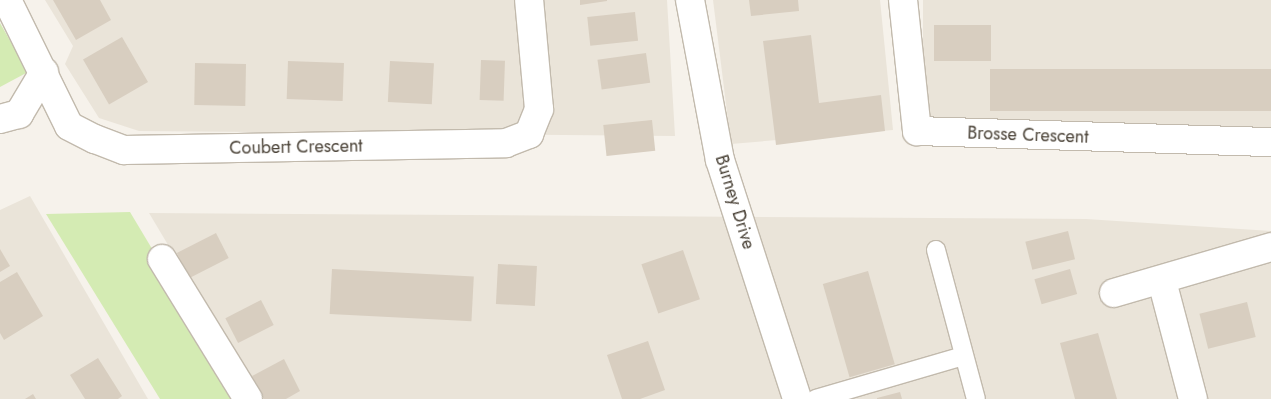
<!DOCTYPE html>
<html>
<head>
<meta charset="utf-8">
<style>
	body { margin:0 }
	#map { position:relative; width:1271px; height:399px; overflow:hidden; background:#f6f2eb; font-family:Jost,sans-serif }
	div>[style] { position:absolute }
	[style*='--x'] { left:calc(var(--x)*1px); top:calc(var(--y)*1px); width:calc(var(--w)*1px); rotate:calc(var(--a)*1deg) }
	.residential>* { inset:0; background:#eae4d9; transform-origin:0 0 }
	.green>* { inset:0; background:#d4ebb3 }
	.building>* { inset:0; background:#d8cec0; transform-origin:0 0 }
	.roads { filter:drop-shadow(1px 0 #c2baad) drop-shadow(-1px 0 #c2baad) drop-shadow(0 1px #c2baad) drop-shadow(0 -1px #c2baad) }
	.service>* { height:18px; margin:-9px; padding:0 9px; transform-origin:9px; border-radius:9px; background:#fff }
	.minor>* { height:28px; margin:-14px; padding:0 14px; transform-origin:14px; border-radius:14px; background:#fff }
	span { translate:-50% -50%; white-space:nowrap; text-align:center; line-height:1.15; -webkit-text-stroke:4px #fff; paint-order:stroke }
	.street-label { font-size:18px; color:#4b4338 }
</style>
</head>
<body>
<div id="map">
	<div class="residential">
		<i style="clip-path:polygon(45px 0,667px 0,675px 136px,139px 131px,99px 118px,65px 64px,73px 46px)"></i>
		<i style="clip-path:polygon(713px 0,880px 0,893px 130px,731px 144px)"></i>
		<i style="left:923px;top:0;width:348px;height:127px"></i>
		<i style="clip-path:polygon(30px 196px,148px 399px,0 399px,0 210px)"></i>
		<i style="clip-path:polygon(149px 213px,1086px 219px,1271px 231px,1271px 399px,260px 399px)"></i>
	</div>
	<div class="green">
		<i style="clip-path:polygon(0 23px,28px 72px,0 87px)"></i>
		<i style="clip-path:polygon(130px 212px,242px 399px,160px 399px,46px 214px)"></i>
	</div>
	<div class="building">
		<i style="clip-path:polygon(53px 0,100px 0,111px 20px,76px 40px)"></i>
		<i style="clip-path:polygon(580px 0,607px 0,607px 1px,580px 5px)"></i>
		<i style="clip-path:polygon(749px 0,798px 0,799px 11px,751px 16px)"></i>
		<i style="left:635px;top:12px;width:29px;height:48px;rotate:84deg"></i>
		<i style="left:934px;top:25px;width:57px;height:36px"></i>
		<i style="clip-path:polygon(811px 35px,819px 103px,881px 95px,885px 131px,776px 145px,763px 41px)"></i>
		<i style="left:122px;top:37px;width:52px;height:45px;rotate:60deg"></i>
		<i style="left:646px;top:53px;width:30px;height:49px;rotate:82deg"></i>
		<i style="left:481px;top:60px;width:24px;height:40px;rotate:2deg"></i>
		<i style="left:288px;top:61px;width:56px;height:38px;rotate:2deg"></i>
		<i style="left:390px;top:61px;width:44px;height:41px;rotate:3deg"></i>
		<i style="left:195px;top:63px;width:51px;height:42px;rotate:1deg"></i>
		<i style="left:990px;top:69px;width:281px;height:42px"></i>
		<i style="left:652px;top:120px;width:31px;height:49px;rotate:84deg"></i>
		<i style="left:1068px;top:231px;width:29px;height:44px;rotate:76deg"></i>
		<i style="left:216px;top:233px;width:28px;height:44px;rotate:63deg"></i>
		<i style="clip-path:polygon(0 249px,10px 266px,0 272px)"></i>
		<i style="left:683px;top:250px;width:52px;height:44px;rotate:71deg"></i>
		<i style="left:498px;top:264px;width:39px;height:40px;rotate:3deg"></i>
		<i style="left:332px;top:269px;width:142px;height:45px;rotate:3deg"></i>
		<i style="left:1070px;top:269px;width:26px;height:37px;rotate:74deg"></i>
		<i style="left:868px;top:271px;width:97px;height:47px;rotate:74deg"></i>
		<i style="clip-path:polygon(17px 272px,43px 316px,4px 340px,0 333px,0 282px)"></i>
		<i style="left:261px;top:300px;width:28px;height:40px;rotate:63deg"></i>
		<i style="left:1247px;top:302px;width:36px;height:49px;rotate:76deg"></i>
		<i style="clip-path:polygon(1098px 333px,1117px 399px,1075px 399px,1060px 343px)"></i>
		<i style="clip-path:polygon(648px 341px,665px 390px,640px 399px,622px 399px,607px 355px)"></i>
		<i style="clip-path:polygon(98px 358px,122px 396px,118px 399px,85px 399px,70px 375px)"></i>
		<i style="clip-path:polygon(284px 359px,300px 391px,286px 399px,264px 399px,252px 376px)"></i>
		<i style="clip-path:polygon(900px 392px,902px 399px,877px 399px,877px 398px)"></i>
		<i style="clip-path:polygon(33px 394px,36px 399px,25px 399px)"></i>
	</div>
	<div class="roads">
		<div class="service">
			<i style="--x:936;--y:250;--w:154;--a:75"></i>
			<i style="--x:816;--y:399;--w:153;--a:-16.3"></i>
		</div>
		<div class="minor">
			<i style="--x:7;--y:0;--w:140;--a:63.8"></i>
			<i style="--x:69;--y:126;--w:29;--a:27"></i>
			<i style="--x:95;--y:139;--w:31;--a:21"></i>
			<i style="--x:124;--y:150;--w:382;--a:-1"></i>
			<i style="--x:506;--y:143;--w:25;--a:-21"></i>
			<i style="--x:529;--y:134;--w:27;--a:-68"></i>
			<i style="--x:539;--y:109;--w:109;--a:-95.2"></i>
			<i style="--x:690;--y:0;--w:163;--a:79.4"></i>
			<i style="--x:720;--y:160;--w:251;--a:72.1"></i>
			<i style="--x:903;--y:0;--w:132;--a:83.9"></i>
			<i style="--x:917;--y:131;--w:354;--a:1.8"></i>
			<i style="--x:0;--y:119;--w:20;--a:-15"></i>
			<i style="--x:19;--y:114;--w:49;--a:-59.2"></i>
			<i style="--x:162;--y:259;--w:164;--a:58.4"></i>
			<i style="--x:1162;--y:281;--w:122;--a:75.3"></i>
			<i style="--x:1114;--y:293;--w:164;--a:-16.3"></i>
		</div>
	</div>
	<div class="street-label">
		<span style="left:1028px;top:135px;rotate:2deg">Brosse Crescent</span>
		<span style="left:296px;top:147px;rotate:-1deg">Coubert Crescent</span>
		<span style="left:735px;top:202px;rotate:73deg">Burney Drive</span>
	</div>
</div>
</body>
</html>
